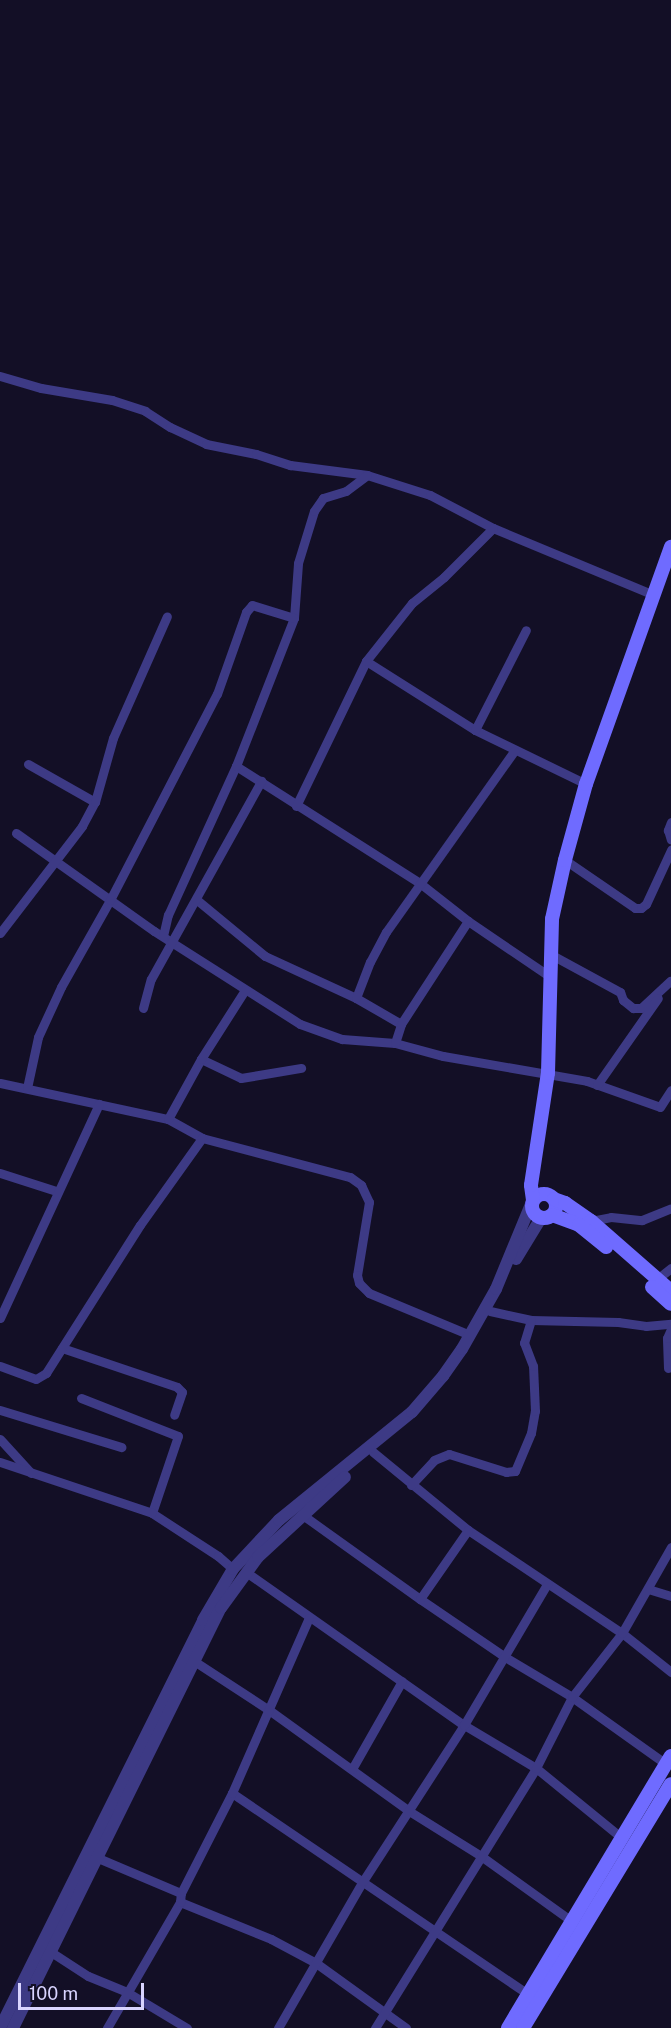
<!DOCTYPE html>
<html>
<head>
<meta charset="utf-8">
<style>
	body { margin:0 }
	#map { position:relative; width:671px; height:2028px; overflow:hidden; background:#130f26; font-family:"Public Sans",sans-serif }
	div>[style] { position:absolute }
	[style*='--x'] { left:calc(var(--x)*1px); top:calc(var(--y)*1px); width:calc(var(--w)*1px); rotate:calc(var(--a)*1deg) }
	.minor>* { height:9px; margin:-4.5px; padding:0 4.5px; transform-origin:4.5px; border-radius:4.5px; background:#3d3a85 }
	.tertiary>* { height:12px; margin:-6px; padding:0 6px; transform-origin:6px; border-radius:6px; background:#3d3a85 }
	.secondary>* { height:14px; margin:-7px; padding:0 7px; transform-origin:7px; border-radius:7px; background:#6f6bff }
	.secondary>.ring { margin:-7px; padding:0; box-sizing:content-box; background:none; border:14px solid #6f6bff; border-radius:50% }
	span { translate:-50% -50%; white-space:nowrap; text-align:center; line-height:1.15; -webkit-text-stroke:5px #130f26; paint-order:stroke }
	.scale { position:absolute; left:18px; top:1983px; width:126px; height:27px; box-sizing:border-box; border:3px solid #d9d4ff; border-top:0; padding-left:8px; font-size:18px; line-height:21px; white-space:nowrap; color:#d9d4ff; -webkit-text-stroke:4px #130f26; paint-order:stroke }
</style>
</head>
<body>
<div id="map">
	<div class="minor">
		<i style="--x:0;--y:376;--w:43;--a:16.3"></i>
		<i style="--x:41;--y:388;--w:72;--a:9.6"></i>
		<i style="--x:112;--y:400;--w:35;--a:18"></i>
		<i style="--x:145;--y:411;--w:30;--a:33"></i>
		<i style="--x:170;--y:427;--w:40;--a:25"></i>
		<i style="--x:206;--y:444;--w:51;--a:11.3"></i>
		<i style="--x:256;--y:454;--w:36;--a:18"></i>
		<i style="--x:290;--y:465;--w:78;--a:7.4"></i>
		<i style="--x:367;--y:475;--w:66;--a:17.6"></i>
		<i style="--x:430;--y:495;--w:71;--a:27.6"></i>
		<i style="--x:493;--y:528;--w:174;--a:22.6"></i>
		<i style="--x:366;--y:661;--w:129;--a:32.3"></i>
		<i style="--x:475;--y:730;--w:123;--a:25.9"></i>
		<i style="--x:475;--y:730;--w:112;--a:-63"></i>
		<i style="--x:28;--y:764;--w:77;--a:29.6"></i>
		<i style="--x:236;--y:766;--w:219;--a:32.5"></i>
		<i style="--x:421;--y:884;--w:60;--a:38.2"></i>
		<i style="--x:468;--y:921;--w:98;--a:34.2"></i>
		<i style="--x:296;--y:806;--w:161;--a:-64.2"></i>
		<i style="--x:366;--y:661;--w:74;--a:-51.6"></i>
		<i style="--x:412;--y:603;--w:41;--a:-39.1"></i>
		<i style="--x:444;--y:577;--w:69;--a:-45"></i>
		<i style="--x:671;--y:822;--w:9;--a:111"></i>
		<i style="--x:668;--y:830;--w:10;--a:73"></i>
		<i style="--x:16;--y:833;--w:169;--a:35.4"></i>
		<i style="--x:154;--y:931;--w:173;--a:32.5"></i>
		<i style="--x:300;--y:1024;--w:45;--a:19.7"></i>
		<i style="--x:342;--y:1039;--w:53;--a:4.3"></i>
		<i style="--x:395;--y:1043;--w:50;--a:15.2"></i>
		<i style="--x:443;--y:1056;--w:146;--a:9.8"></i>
		<i style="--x:587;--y:1081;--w:77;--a:19.6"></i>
		<i style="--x:660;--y:1107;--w:20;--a:-57"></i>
		<i style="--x:565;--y:860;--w:85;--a:34.4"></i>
		<i style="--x:635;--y:908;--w:6;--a:0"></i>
		<i style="--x:641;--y:908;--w:6;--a:-39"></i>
		<i style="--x:646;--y:904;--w:60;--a:-65.2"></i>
		<i style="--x:197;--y:900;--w:88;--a:39.5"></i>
		<i style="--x:265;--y:956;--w:100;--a:24.8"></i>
		<i style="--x:356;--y:998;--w:52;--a:30"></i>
		<i style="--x:0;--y:933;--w:135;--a:-52.5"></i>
		<i style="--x:82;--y:826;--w:27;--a:-62"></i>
		<i style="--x:95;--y:802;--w:66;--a:-74.3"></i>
		<i style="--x:113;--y:738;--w:133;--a:-66.1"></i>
		<i style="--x:163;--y:936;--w:22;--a:-77"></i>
		<i style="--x:168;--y:915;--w:164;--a:-65.5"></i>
		<i style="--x:236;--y:766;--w:159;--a:-68.6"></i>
		<i style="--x:294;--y:618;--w:55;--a:-85.8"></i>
		<i style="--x:298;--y:563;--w:54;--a:-72.9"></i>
		<i style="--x:314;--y:511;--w:16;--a:-55"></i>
		<i style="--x:323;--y:498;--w:24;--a:-17"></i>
		<i style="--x:346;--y:491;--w:26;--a:-37"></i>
		<i style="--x:550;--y:954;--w:80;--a:28.5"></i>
		<i style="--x:620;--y:992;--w:9;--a:69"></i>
		<i style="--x:623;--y:1000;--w:13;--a:39"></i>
		<i style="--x:633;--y:1008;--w:8;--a:0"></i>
		<i style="--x:641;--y:1008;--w:40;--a:-43"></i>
		<i style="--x:356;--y:998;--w:39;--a:-69"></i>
		<i style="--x:370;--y:962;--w:34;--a:-62"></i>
		<i style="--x:386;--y:932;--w:222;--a:-54.7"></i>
		<i style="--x:143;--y:1008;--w:30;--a:-75"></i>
		<i style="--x:151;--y:979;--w:227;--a:-60.9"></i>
		<i style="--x:395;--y:1043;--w:20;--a:-72"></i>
		<i style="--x:401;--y:1024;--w:123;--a:-57"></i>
		<i style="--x:201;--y:1059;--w:44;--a:25.4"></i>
		<i style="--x:241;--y:1078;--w:61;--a:-9.5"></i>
		<i style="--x:0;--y:1083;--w:172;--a:12.1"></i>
		<i style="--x:168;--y:1119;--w:39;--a:29"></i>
		<i style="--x:202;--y:1138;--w:153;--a:14.8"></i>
		<i style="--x:350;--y:1177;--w:14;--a:36"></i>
		<i style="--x:361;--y:1185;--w:19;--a:65"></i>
		<i style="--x:369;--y:1202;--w:74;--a:99.3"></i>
		<i style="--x:357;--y:1275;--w:8;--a:76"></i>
		<i style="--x:359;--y:1283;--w:14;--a:45"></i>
		<i style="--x:369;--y:1293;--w:109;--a:22.6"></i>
		<i style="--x:597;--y:1085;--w:106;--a:-55"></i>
		<i style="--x:27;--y:1088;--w:52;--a:-77.8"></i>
		<i style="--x:38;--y:1037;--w:55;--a:-65.3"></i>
		<i style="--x:61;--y:987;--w:100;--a:-60.6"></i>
		<i style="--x:110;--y:900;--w:232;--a:-62.6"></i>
		<i style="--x:217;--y:694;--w:87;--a:-70.5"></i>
		<i style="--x:246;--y:612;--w:9;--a:-49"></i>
		<i style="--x:252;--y:605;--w:44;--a:17.2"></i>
		<i style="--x:168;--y:1119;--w:68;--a:-61.2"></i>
		<i style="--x:201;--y:1059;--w:82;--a:-57.5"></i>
		<i style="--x:0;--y:1173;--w:59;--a:17.8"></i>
		<i style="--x:591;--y:1221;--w:20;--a:-11"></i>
		<i style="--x:611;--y:1217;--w:31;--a:6"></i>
		<i style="--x:642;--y:1220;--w:31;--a:-22"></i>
		<i style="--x:657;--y:1279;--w:18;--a:-38"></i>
		<i style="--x:490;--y:1311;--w:42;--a:12.4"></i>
		<i style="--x:531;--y:1320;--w:87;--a:1.3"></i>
		<i style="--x:618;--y:1322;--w:28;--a:8"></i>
		<i style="--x:646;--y:1326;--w:25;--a:-5"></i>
		<i style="--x:0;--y:1318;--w:236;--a:-65.2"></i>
		<i style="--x:62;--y:1348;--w:121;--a:18.7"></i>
		<i style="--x:177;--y:1387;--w:7;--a:45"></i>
		<i style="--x:182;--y:1392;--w:24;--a:109"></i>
		<i style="--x:0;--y:1366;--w:38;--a:20"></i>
		<i style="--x:36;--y:1379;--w:12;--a:-31"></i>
		<i style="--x:46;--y:1373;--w:175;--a:-57.6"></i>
		<i style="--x:140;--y:1225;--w:107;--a:-54.5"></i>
		<i style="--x:668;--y:1368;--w:30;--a:-92"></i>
		<i style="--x:667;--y:1338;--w:10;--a:-66"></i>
		<i style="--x:81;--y:1398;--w:104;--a:21.4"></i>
		<i style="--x:178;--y:1436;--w:81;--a:108.7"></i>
		<i style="--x:152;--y:1513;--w:79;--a:33.1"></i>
		<i style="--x:218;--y:1556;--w:20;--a:41"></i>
		<i style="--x:0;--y:1410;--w:127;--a:17"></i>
		<i style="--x:0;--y:1439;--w:46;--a:47.6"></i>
		<i style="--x:373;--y:1452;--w:123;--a:39.4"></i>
		<i style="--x:468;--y:1530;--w:185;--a:33.8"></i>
		<i style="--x:622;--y:1633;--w:63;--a:38.5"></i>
		<i style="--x:0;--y:1462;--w:160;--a:18.5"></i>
		<i style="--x:411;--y:1485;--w:34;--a:-47"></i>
		<i style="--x:434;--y:1460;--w:16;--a:-22"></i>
		<i style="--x:449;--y:1454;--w:60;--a:17.5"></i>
		<i style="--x:506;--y:1472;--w:9;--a:-6"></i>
		<i style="--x:515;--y:1471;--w:41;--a:-67.2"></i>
		<i style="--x:531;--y:1433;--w:22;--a:-80"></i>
		<i style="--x:535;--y:1411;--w:45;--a:-92.5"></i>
		<i style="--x:533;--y:1366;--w:25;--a:-111"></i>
		<i style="--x:524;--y:1343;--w:24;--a:-73"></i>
		<i style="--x:304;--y:1516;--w:143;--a:35.6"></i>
		<i style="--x:420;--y:1599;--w:103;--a:34.3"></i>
		<i style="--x:505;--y:1657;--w:78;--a:30.8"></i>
		<i style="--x:572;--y:1697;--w:115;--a:35.5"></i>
		<i style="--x:246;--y:1572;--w:266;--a:35.1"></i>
		<i style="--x:464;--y:1725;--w:84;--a:30.8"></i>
		<i style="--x:536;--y:1768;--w:112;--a:39.2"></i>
		<i style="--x:648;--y:1589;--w:24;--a:17"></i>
		<i style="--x:420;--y:1599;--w:84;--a:-55.2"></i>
		<i style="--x:194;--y:1661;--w:90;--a:33.2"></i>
		<i style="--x:269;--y:1710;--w:173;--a:35.8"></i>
		<i style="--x:409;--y:1811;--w:85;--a:32"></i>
		<i style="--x:481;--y:1856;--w:113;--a:35.7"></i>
		<i style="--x:352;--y:1769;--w:101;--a:-60.4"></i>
		<i style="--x:232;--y:1793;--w:359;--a:34.2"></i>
		<i style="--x:98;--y:1858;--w:90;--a:22.9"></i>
		<i style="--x:180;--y:1902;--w:98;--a:22.1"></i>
		<i style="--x:271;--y:1939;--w:51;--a:28.1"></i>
		<i style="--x:316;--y:1963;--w:111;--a:35.8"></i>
		<i style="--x:51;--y:1952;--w:44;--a:33"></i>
		<i style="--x:88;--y:1976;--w:42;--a:22.3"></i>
		<i style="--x:127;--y:1992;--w:70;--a:31"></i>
		<i style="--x:107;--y:2028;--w:146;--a:-59.9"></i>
		<i style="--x:180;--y:1902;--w:9;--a:-84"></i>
		<i style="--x:181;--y:1893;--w:112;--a:-63"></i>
		<i style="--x:232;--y:1793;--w:191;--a:-66.3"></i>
		<i style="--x:278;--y:2028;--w:170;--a:-60"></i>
		<i style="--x:363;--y:1881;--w:186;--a:-57.1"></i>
		<i style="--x:464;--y:1725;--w:164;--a:-59.5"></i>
		<i style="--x:375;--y:2028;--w:306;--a:-58.2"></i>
		<i style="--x:536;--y:1768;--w:80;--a:-63.1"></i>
		<i style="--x:572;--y:1697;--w:81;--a:-52"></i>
		<i style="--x:622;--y:1633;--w:99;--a:-60.3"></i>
	</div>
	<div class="tertiary">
		<i style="--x:516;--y:1259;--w:48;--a:-58.6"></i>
		<i style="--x:0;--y:2028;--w:456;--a:-63.5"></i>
		<i style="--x:203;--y:1620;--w:59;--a:-59.5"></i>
		<i style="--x:233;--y:1569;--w:67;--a:-46.8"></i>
		<i style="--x:279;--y:1520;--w:171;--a:-39.1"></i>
		<i style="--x:412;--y:1412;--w:48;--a:-49.3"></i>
		<i style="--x:443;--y:1376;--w:33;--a:-55"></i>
		<i style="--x:462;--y:1349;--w:69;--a:-60.5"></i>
		<i style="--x:496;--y:1289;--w:92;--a:-67.6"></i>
		<i style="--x:13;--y:2028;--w:469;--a:-63.7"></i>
		<i style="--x:221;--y:1608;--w:63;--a:-54"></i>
		<i style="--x:258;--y:1557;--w:118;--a:-42.6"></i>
	</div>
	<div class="secondary">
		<i class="ring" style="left:532px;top:1194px;width:10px;height:10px"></i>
		<i style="--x:554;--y:1199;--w:12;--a:20"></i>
		<i style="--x:565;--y:1203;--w:32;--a:35"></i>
		<i style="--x:591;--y:1221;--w:106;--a:41.2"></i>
		<i style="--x:533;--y:1200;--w:15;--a:-98"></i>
		<i style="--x:531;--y:1185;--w:113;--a:-81.4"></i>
		<i style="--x:548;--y:1073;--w:154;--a:-88.5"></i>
		<i style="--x:552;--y:919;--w:60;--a:-77.6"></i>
		<i style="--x:565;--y:860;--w:79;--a:-74.6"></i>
		<i style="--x:586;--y:784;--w:252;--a:-70.3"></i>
		<i style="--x:552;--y:1215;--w:29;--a:20"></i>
		<i style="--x:579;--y:1225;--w:35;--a:39"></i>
		<i style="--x:652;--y:1287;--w:25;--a:42"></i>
		<i style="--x:508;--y:2028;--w:317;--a:-59.1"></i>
		<i style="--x:523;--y:2028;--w:285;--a:-58.8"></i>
	</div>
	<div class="scale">100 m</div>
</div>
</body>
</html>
